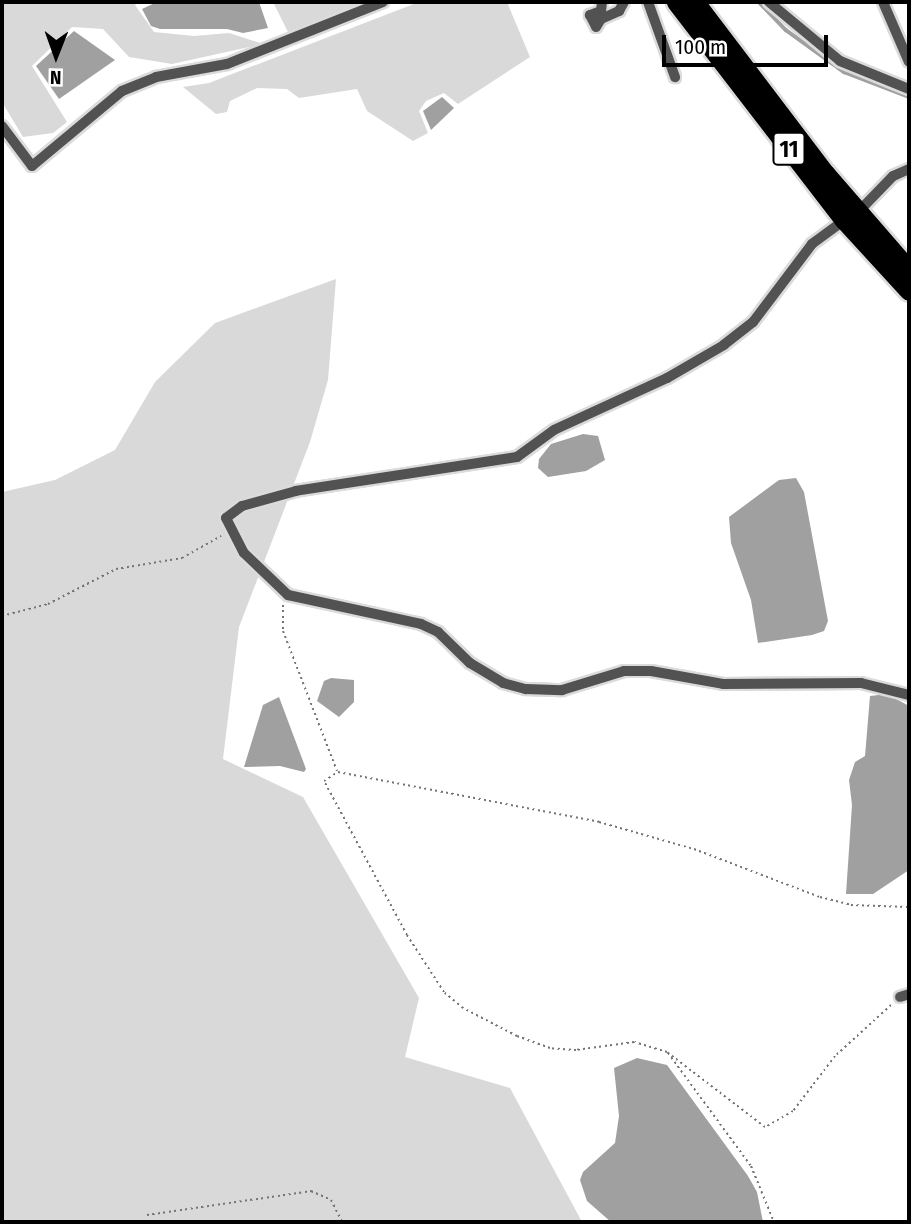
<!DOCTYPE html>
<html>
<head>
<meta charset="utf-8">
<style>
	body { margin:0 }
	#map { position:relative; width:911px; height:1224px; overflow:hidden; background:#fff; font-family:"Fira Sans Condensed",sans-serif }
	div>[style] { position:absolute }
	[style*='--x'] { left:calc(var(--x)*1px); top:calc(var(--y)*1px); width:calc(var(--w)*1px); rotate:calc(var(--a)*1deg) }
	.green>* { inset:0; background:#d9d9d9 }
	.water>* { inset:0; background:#a0a0a0 }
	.stream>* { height:3.5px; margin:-1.75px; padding:0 1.75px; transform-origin:1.75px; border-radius:1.75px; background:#a0a0a0 }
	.path>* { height:2px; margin-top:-1px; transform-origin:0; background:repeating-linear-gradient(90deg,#747474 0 2px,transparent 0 5.5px) }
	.roads { filter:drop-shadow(2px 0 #dbdbdb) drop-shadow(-2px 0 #dbdbdb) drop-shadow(0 2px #dbdbdb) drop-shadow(0 -2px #dbdbdb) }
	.street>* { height:10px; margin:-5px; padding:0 5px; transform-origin:5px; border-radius:5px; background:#525252 }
	.highway>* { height:19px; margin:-9.5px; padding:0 9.5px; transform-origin:9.5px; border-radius:9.5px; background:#000 }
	span { translate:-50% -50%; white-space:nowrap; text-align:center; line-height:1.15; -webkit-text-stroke:5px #fff; paint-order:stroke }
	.shield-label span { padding:2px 5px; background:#fff; border:2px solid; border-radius:5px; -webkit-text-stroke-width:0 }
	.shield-label { font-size:23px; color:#000; font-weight:700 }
	.frame { position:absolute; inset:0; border:4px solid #000; pointer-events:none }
	.north { position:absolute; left:21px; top:21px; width:70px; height:70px; -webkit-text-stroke:5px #fff; paint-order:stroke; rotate:181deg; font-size:19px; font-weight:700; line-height:28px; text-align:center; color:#000 }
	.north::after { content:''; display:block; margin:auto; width:24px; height:32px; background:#000; clip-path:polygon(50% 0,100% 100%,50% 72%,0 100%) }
	.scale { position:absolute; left:662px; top:35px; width:166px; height:32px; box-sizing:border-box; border:4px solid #000; border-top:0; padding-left:9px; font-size:21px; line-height:24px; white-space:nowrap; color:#000; -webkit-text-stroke:5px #fff; paint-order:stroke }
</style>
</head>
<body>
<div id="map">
	<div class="green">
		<i style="clip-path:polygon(2px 2px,139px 2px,135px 5px,154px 32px,194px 36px,229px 33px,263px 44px,172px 64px,129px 57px,103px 29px,72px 27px,32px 66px,67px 122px,53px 133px,23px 137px,2px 102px)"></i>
		<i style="clip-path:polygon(273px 2px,371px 2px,288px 32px)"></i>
		<i style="clip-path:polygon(419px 2px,507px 2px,530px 57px,458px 104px,444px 93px,426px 101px,419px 111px,428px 133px,413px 141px,367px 111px,357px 89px,299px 98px,287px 89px,257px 88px,230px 101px,227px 112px,216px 114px,183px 87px,209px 83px)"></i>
		<i style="clip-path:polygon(336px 279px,328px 380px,310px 442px,239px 627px,223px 759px,303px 797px,419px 998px,405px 1057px,510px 1088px,582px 1222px,2px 1222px,2px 492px,55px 480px,115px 450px,155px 382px,215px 323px)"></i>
	</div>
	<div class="water">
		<i style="clip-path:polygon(157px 2px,259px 2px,268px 28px,243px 33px,227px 29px,160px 29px,151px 26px,142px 9px)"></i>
		<i style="clip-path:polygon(74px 31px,115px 60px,59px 99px,36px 66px)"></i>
		<i style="clip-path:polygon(442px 97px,454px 108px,431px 130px,423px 111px)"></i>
		<i style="clip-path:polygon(583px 434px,598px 436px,605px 460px,586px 471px,548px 477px,538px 468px,539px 459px,551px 444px)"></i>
		<i style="clip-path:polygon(796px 478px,804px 492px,828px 621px,824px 631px,812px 635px,758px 643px,751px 600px,731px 543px,729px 517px,779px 480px)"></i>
		<i style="clip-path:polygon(331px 678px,354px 680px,354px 702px,339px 717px,317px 701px,324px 681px)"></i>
		<i style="clip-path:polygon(887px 694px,909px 706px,909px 870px,873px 894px,846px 894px,852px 805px,849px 780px,855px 762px,865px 756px,870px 696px)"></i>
		<i style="clip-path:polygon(279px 697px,306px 769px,304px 772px,280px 766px,244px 767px,263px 705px)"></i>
		<i style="clip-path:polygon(637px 1058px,667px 1065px,748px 1176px,757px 1192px,763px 1222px,611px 1222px,587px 1201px,580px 1180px,583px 1172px,615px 1143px,619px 1116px,614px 1068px)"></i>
	</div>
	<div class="stream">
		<i style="--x:759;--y:2;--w:39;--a:46"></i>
		<i style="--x:786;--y:30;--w:72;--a:35.9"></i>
		<i style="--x:844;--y:72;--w:70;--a:21"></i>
	</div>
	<div class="path">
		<i style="--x:283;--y:605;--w:26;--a:90"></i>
		<i style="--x:283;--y:631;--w:150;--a:68.9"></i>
		<i style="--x:2;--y:616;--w:48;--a:-14.6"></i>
		<i style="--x:48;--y:604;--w:76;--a:-27.2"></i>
		<i style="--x:116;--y:569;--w:67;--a:-9.5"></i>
		<i style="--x:182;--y:558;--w:45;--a:-29.4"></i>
		<i style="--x:891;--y:1005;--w:76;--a:137.7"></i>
		<i style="--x:835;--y:1056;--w:69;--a:127.4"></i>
		<i style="--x:793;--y:1111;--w:32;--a:150"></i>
		<i style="--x:765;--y:1127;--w:123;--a:-142.6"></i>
		<i style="--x:667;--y:1052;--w:34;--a:-163"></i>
		<i style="--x:634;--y:1042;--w:59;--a:172.1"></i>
		<i style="--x:576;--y:1050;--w:26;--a:-176"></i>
		<i style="--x:550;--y:1048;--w:35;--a:-160"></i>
		<i style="--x:517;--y:1036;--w:61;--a:-152.6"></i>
		<i style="--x:463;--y:1008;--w:25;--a:-140"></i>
		<i style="--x:444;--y:992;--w:68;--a:-123"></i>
		<i style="--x:407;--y:935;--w:175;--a:-118.3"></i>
		<i style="--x:324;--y:781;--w:17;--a:-33"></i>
		<i style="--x:338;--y:772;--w:266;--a:10.8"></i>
		<i style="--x:599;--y:822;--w:99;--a:15.9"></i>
		<i style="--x:694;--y:849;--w:135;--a:20.9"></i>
		<i style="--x:820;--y:897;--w:32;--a:14"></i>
		<i style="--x:851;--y:905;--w:58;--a:2"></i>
		<i style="--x:668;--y:1053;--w:140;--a:53.7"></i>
		<i style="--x:751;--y:1166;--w:61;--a:67.7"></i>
		<i style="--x:147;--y:1215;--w:166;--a:-8.3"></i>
		<i style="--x:311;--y:1191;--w:22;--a:24"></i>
		<i style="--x:331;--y:1200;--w:25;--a:63"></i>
	</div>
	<div class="roads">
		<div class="street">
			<i style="--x:602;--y:2;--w:9;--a:96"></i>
			<i style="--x:601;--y:11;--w:12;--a:160"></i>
			<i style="--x:590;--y:15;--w:13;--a:63"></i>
			<i style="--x:596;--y:27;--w:9;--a:-58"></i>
			<i style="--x:601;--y:19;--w:20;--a:-24"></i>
			<i style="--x:619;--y:11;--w:10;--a:-61"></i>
			<i style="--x:648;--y:2;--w:80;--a:70.2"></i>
			<i style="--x:769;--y:2;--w:92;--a:39.7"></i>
			<i style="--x:840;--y:61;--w:74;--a:22.1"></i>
			<i style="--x:883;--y:2;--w:65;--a:66.6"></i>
			<i style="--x:2;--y:126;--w:50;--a:53.1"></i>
			<i style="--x:32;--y:166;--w:117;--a:-39.8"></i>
			<i style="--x:122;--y:91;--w:37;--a:-22"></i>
			<i style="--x:156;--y:77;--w:72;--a:-10.4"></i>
			<i style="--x:227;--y:64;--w:168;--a:-21.7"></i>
			<i style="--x:909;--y:169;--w:17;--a:156"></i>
			<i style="--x:893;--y:176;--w:40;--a:134"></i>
			<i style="--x:865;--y:205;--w:66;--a:143.7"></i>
			<i style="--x:812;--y:244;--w:98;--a:127.1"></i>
			<i style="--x:753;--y:322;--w:37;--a:142"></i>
			<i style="--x:724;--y:345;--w:66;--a:149.9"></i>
			<i style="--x:667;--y:378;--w:124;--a:155.3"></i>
			<i style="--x:554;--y:430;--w:46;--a:143.9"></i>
			<i style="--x:517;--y:457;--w:224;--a:171.3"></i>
			<i style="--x:296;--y:491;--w:56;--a:164.5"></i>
			<i style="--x:242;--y:506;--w:20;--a:143"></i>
			<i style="--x:226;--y:518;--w:39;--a:63"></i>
			<i style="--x:244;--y:553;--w:61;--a:43.7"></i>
			<i style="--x:288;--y:595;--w:136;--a:12.3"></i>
			<i style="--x:421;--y:624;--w:19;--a:25"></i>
			<i style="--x:438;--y:632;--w:45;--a:44.1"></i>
			<i style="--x:470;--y:663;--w:39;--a:31"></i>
			<i style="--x:503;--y:683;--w:24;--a:15"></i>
			<i style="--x:526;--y:689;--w:36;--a:2"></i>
			<i style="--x:562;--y:690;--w:65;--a:-17"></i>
			<i style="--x:624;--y:671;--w:27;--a:0"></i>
			<i style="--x:651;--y:671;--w:73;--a:10.2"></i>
			<i style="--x:723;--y:684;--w:138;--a:-0.4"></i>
			<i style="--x:861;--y:683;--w:49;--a:14"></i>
			<i style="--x:900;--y:997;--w:9;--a:-18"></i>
		</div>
		<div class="highway">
			<i style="--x:676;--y:2;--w:275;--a:52.4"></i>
			<i style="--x:844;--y:220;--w:96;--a:47.5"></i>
			<i style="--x:695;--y:2;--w:215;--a:52.8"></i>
			<i style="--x:825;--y:173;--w:128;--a:49.1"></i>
		</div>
	</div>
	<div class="shield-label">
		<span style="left:789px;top:149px">11</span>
	</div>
	<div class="frame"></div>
	<div class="north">N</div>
	<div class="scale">100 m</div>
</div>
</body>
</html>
